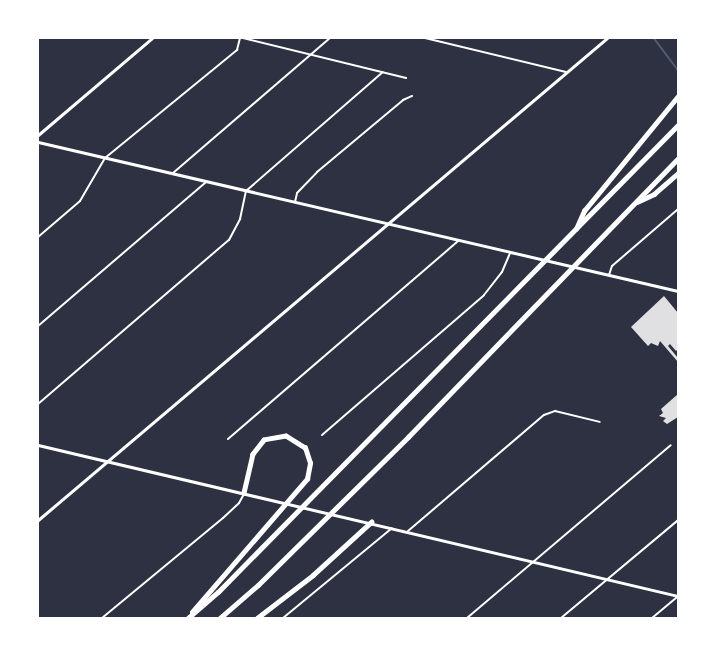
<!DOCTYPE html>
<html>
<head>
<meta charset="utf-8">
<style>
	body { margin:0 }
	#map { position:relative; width:716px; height:656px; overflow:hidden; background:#2d3142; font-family:"Golos Text",sans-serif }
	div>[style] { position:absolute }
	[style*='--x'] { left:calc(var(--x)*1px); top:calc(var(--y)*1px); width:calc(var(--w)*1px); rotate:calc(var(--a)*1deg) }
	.stream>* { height:1.5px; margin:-0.75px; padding:0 0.75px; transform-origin:0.75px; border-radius:0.75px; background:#4f5d75 }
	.building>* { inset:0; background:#e0e0e3 }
	.minor>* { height:2px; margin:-1px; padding:0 1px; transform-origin:1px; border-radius:1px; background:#fff }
	.tertiary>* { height:3px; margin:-1.5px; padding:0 1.5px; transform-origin:1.5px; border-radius:1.5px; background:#fff }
	.secondary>* { height:3px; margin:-1.5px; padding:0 1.5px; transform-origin:1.5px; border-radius:1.5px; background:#fff }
	.motorway>* { height:4.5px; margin:-2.25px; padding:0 2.25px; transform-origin:2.25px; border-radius:2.25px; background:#fff }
	span { translate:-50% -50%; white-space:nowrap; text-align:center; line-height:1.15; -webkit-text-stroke:5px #fff; paint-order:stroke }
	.frame { position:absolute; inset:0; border:39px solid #fff; pointer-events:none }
</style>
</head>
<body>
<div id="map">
	<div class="stream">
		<i style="--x:654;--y:38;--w:40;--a:53"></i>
	</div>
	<div class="building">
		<i style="clip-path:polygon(664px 296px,678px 313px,678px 349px,676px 351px,670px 344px,668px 346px,678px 358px,678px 362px,660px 341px,658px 346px,651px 343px,648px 346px,631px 327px)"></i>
		<i style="clip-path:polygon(678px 394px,678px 417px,667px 424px,663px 421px,666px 418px,659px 416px,663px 413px,661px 409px)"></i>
	</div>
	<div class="minor">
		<i style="--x:243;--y:38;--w:168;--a:13.8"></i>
		<i style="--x:425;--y:38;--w:145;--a:13.6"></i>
		<i style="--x:173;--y:173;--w:207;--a:-40.7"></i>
		<i style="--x:295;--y:202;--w:9;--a:-77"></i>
		<i style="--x:297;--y:193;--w:29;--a:-46"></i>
		<i style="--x:317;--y:172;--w:112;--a:-39.9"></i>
		<i style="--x:403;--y:100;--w:10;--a:-24"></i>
		<i style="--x:38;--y:237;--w:55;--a:-40.6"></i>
		<i style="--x:80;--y:201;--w:50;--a:-59.8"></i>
		<i style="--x:105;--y:158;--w:171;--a:-39.3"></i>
		<i style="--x:237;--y:50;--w:12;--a:-76"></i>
		<i style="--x:609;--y:275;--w:9;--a:-72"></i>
		<i style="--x:612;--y:266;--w:87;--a:-40.8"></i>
		<i style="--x:38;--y:326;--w:221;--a:-40.6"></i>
		<i style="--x:38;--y:404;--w:252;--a:-40.7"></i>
		<i style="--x:229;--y:240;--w:24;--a:-62"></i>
		<i style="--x:240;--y:219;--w:29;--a:-78"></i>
		<i style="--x:246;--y:191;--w:181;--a:-41"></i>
		<i style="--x:322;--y:435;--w:214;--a:-40.8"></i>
		<i style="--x:484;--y:295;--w:29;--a:-52"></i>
		<i style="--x:502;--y:272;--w:21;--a:-67"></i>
		<i style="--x:228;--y:439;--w:305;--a:-40.7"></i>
		<i style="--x:408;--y:531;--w:179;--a:-40.5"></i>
		<i style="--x:544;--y:415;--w:12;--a:-20"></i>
		<i style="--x:555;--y:411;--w:46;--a:13.7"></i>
		<i style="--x:102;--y:618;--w:157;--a:-39.6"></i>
		<i style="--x:223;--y:518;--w:22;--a:-43"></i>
		<i style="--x:239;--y:503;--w:10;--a:-61"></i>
		<i style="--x:283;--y:618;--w:141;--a:-39.5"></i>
		<i style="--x:467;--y:618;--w:267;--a:-40.3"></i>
		<i style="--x:561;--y:618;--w:153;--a:-39.9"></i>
		<i style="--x:652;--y:618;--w:34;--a:-40"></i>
	</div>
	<div class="tertiary">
		<i style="--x:38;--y:135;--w:150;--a:-40.4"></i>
		<i style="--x:38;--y:142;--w:657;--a:13.11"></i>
		<i style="--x:38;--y:520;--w:746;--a:-40.27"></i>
	</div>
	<div class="secondary">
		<i style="--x:38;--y:445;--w:658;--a:13.28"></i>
	</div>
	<div class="motorway">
		<i style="--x:637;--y:202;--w:19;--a:-25"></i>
		<i style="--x:654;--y:194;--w:32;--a:-41"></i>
		<i style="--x:576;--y:229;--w:20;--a:-66"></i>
		<i style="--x:584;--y:211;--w:149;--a:-50.7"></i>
		<i style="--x:192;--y:612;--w:176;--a:-49.2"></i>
		<i style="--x:307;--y:479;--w:16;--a:-79"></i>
		<i style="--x:310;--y:463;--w:16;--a:-108"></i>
		<i style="--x:305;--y:448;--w:22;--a:-148"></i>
		<i style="--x:286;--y:436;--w:22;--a:170"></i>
		<i style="--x:264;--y:440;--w:18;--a:128"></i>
		<i style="--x:253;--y:454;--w:40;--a:103"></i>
		<i style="--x:188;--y:618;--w:40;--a:-41"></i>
		<i style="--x:218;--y:592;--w:656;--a:-45.43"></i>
		<i style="--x:220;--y:618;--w:50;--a:-41"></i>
		<i style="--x:258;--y:585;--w:211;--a:-44.6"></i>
		<i style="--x:408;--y:437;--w:388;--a:-45.9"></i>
		<i style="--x:257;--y:618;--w:71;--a:-37.5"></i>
		<i style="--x:313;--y:575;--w:79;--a:-42.4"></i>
	</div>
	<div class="frame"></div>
</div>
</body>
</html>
